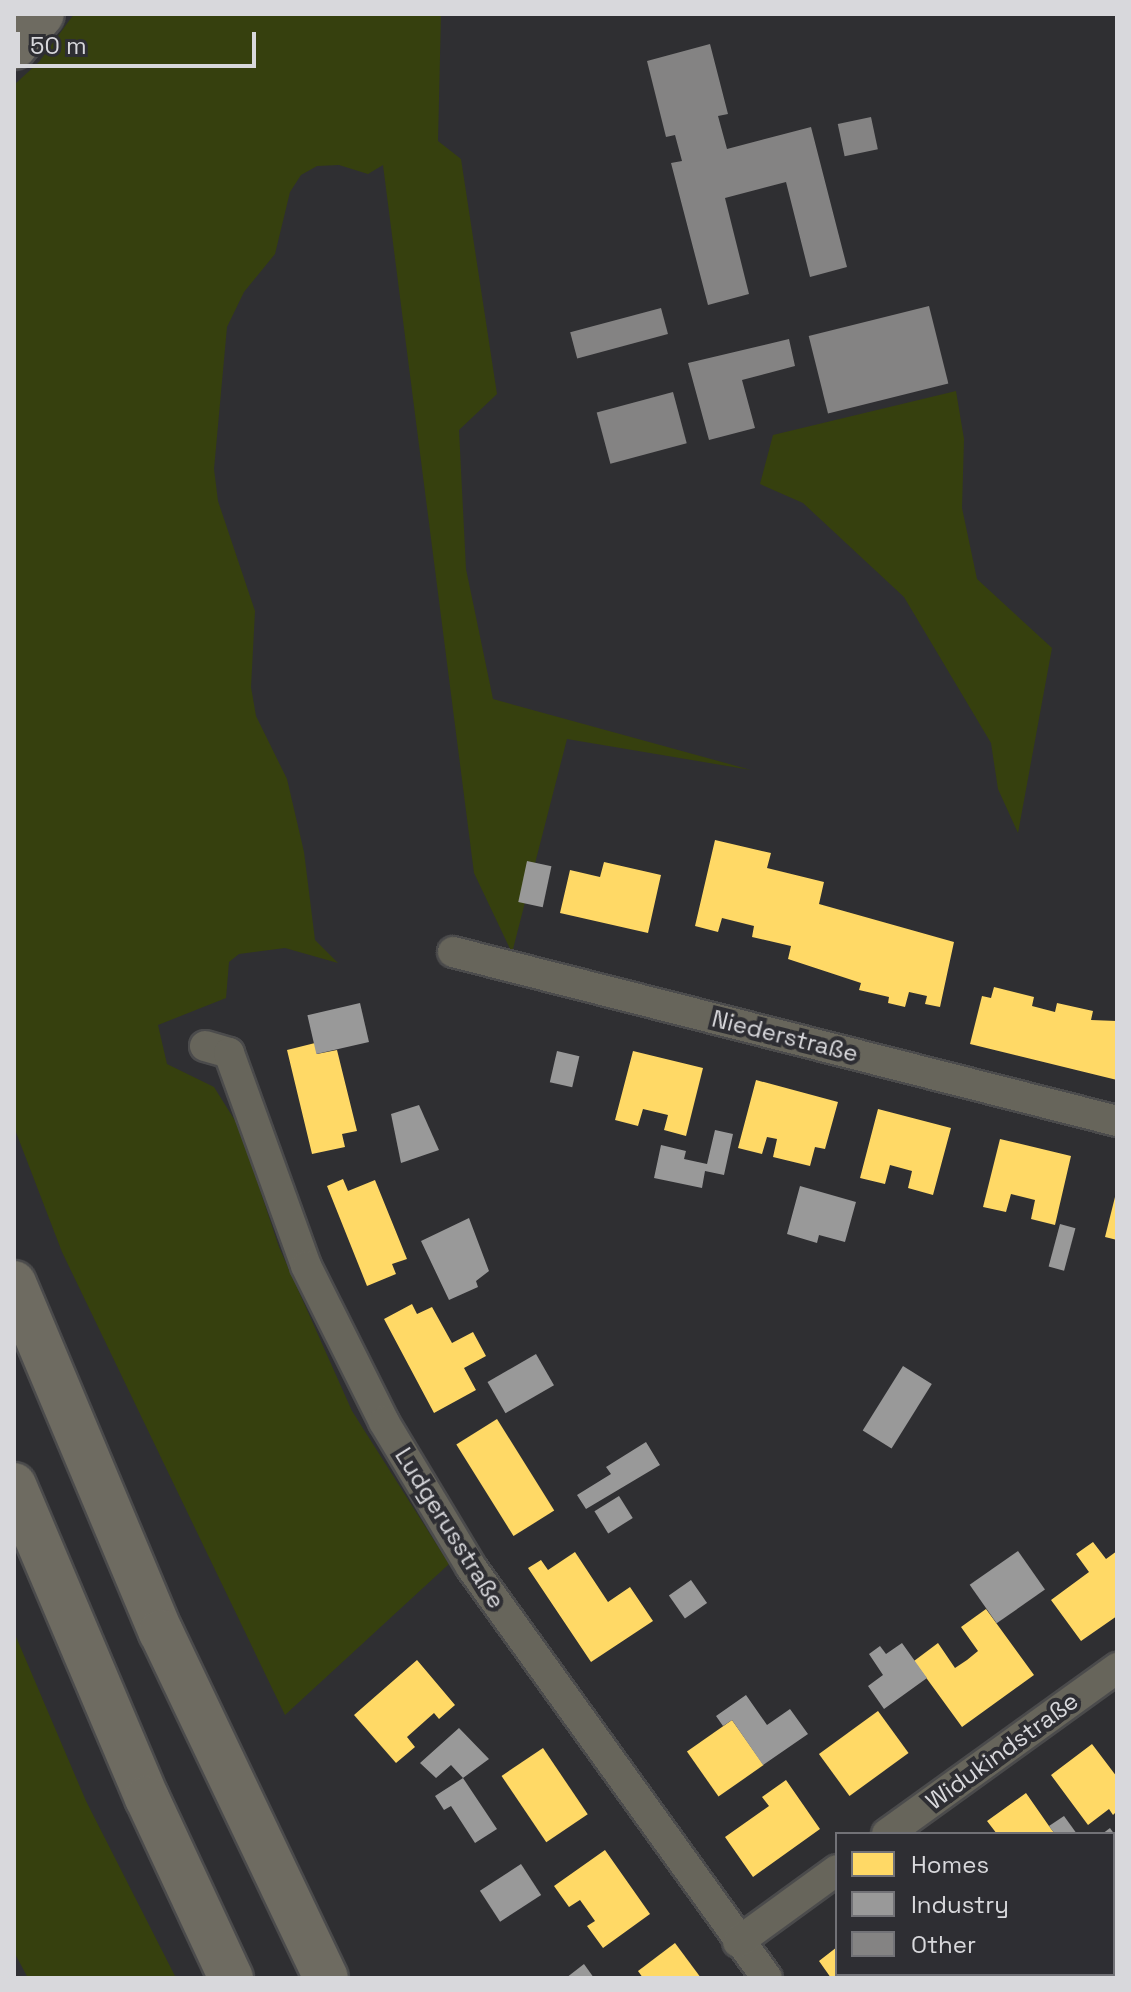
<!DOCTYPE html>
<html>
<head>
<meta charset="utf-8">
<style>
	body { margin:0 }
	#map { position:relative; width:1131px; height:1992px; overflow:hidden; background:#2f2f32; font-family:"Space Grotesk",sans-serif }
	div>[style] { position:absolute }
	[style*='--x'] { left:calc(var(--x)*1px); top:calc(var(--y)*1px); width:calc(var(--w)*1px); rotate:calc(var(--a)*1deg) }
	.green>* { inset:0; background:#36400e }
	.homes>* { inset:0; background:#ffd966; transform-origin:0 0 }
	.industry>* { inset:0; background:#999; transform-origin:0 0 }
	.building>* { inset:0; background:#848383; transform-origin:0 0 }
	.roads { filter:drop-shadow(2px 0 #4b4b4c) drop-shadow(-2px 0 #4b4b4c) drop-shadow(0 2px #4b4b4c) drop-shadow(0 -2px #4b4b4c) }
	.street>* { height:30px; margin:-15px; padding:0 15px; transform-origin:15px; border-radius:15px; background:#67655b }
	.highway>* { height:44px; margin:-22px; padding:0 22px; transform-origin:22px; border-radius:22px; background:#6e6b61 }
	span { translate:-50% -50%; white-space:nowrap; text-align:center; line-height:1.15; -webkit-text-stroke:8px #2e2e33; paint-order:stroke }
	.street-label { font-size:24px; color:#d8d8dc }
	.frame { position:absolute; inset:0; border:16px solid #d8d8dc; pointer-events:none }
	.legend { position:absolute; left:835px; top:1832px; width:280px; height:144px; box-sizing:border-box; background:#2e2e33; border:2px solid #727277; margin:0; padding:10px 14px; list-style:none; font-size:24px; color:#d8d8dc }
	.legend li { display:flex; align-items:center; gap:16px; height:40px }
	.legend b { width:40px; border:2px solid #727277 }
	.scale { position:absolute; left:16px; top:32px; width:240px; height:36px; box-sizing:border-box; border:4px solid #d8d8dc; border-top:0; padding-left:10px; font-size:24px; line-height:28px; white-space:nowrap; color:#d8d8dc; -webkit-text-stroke:6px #2e2e33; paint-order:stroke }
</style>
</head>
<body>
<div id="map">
	<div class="green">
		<i style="clip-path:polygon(74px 14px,441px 14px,438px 141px,461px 159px,497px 394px,459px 430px,466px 569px,493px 699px,751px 770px,567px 739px,512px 953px,474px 873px,383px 165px,368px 174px,339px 165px,317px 166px,301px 175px,290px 192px,275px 254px,244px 292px,227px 327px,214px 469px,218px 501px,255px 611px,251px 687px,256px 716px,287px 779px,304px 852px,315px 940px,338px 963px,285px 948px,239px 954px,229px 962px,226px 998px,158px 1025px,167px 1064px,214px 1087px,239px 1127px,279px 1247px,352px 1411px,449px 1564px,285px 1715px,62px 1252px,14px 1127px,14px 85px,39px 62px)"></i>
		<i style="clip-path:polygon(956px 391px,964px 439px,962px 508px,977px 579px,1052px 648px,1018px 833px,998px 789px,991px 743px,904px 597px,803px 503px,760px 484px,773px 435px)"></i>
		<i style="clip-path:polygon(14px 1632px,86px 1801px,176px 1978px,28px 1978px,14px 1952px)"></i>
	</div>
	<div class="homes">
		<i style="clip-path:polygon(715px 840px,771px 853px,767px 868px,824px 882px,819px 904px,954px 942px,940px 1007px,925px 1004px,927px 996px,909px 992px,905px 1007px,888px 1003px,889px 997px,859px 990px,861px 983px,788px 959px,791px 946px,752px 937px,754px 926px,722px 918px,718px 932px,695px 926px)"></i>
		<i style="clip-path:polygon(604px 862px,661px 875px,648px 933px,560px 913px,570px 870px,600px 877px)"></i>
		<i style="clip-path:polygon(994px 987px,1034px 997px,1032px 1006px,1055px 1012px,1057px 1003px,1093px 1011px,1091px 1020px,1117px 1021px,1117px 1080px,970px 1044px,982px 996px,991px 998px)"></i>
		<i style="clip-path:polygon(315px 1043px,317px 1054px,337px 1050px,357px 1131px,342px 1134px,345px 1147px,312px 1154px,287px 1050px)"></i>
		<i style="clip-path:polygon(633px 1051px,703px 1068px,686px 1136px,664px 1130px,668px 1115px,643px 1109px,638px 1126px,615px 1120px)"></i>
		<i style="clip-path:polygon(756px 1080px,838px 1102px,825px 1149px,815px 1147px,810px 1166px,773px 1157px,777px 1139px,767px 1137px,762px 1154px,738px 1148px)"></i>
		<i style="clip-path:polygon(878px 1109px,951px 1128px,933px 1195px,908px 1188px,912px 1171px,890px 1165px,885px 1184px,860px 1178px)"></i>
		<i style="clip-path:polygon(1000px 1139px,1071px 1156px,1055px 1225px,1031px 1219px,1035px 1200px,1011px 1194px,1006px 1212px,983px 1207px)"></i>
		<i style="clip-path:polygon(343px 1179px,348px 1191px,375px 1180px,407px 1259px,392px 1264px,396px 1274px,367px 1286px,327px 1186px)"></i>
		<i style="clip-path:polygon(1116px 1193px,1117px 1193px,1117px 1240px,1105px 1237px)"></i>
		<i style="clip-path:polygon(412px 1304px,417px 1314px,432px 1307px,452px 1343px,473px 1332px,486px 1356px,464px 1368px,476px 1390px,434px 1413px,384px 1319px)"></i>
		<i style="left:497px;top:1419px;width:108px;height:48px;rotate:58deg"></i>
		<i style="clip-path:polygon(1093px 1542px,1106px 1559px,1117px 1551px,1117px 1616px,1081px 1641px,1051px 1600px,1089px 1572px,1076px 1554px)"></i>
		<i style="clip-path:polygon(575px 1552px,608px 1602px,630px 1587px,653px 1621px,591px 1662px,528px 1568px,541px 1560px,548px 1570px)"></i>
		<i style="clip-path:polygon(986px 1609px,1034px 1675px,962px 1727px,914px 1661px,938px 1643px,955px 1668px,967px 1660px,978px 1651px,961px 1627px)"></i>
		<i style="clip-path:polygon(417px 1660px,455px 1705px,439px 1719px,434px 1713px,407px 1737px,415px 1747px,396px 1763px,354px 1715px)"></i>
		<i style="left:878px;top:1711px;width:52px;height:73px;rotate:54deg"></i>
		<i style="left:732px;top:1720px;width:55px;height:55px;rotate:55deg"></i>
		<i style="clip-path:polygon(1092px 1744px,1117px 1777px,1117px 1811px,1113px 1815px,1109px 1809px,1088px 1825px,1051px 1775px)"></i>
		<i style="left:543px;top:1748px;width:80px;height:50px;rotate:56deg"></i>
		<i style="clip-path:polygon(786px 1780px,820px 1829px,753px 1877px,725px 1837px,769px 1806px,762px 1797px)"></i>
		<i style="clip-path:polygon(1026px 1793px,1049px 1826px,1055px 1834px,997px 1834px,987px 1821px)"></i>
		<i style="clip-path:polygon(605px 1850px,650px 1914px,603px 1948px,587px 1926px,595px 1921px,580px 1900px,569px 1907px,554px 1886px)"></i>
		<i style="clip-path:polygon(675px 1943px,701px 1978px,643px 1978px,638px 1971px)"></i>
		<i style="clip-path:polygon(837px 1947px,837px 1974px,903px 1978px,831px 1978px,819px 1961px)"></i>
	</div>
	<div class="industry">
		<i style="left:527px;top:861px;width:25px;height:42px;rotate:12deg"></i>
		<i style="left:360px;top:1003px;width:40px;height:54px;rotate:77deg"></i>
		<i style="left:557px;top:1051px;width:23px;height:32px;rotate:13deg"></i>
		<i style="clip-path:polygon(419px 1105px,439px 1150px,401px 1163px,391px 1114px)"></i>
		<i style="clip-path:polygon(715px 1130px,733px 1134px,724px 1175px,705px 1171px,702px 1188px,654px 1178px,661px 1145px,686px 1151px,684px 1159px,707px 1164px)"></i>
		<i style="clip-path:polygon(800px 1186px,856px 1202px,845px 1242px,819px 1235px,817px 1243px,787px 1234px)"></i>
		<i style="clip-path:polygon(469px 1218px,489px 1271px,476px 1281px,478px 1287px,449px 1300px,421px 1241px)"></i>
		<i style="left:1060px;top:1224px;width:16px;height:44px;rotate:15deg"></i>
		<i style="left:536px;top:1354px;width:36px;height:56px;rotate:60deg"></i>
		<i style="left:903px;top:1366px;width:34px;height:76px;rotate:32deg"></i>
		<i style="clip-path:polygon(646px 1442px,660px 1465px,586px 1509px,577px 1495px,611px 1474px,606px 1467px)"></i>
		<i style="left:619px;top:1496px;width:26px;height:29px;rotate:58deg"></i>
		<i style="left:1018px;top:1551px;width:47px;height:59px;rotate:55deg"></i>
		<i style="left:691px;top:1580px;width:28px;height:27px;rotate:55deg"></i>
		<i style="clip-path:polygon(902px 1643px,927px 1678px,884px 1709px,868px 1686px,883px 1675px,869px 1654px,880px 1646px,886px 1654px)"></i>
		<i style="clip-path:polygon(746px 1695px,767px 1725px,790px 1709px,808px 1734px,763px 1765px,732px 1720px,723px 1726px,716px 1716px)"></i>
		<i style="clip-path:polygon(459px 1728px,489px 1759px,463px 1778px,497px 1829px,475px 1843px,451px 1806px,444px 1810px,435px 1796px,463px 1778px,451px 1765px,436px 1778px,420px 1763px)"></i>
		<i style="clip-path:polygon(1064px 1816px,1077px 1834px,1055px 1834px,1049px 1826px)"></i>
		<i style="clip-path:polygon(1110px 1828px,1117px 1838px,1113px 1869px,1113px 1834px,1102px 1834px)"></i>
		<i style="left:521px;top:1864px;width:37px;height:49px;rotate:57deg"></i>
		<i style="clip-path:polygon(584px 1964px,594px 1978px,566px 1978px)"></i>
		<i style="left:927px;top:1974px;width:42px;height:5px"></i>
	</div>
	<div class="building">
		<i style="clip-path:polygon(710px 44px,728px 114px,718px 116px,727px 149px,811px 127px,847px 267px,810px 277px,786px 182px,725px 198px,749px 294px,708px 305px,671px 163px,682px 161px,675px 135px,666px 137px,647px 61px)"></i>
		<i style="left:871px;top:117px;width:33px;height:34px;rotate:78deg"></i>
		<i style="left:929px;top:306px;width:80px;height:124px;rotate:76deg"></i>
		<i style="left:661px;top:308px;width:27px;height:94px;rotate:75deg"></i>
		<i style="clip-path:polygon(789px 339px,795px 366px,742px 380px,755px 428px,709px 440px,688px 363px)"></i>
		<i style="left:673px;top:392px;width:53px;height:79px;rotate:75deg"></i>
	</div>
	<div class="roads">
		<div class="street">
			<i style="--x:453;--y:952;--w:685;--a:14.28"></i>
			<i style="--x:205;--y:1046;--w:25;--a:16"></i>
			<i style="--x:229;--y:1053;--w:226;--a:70.1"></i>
			<i style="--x:306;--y:1266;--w:174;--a:63.4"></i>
			<i style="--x:384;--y:1422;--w:169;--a:59"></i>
			<i style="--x:471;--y:1567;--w:506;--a:54.24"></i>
			<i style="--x:887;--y:1834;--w:284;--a:-35.8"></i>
			<i style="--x:738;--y:1942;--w:122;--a:-36"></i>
		</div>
		<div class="highway">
			<i style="--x:14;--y:47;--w:43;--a:-49.7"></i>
			<i style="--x:14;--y:1283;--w:379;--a:67.2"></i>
			<i style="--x:161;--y:1632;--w:383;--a:64.5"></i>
			<i style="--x:14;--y:1485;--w:340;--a:67"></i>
			<i style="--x:147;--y:1798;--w:199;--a:65"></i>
		</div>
	</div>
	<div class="street-label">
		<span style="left:785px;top:1036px;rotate:14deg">Niederstraße</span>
		<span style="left:450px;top:1528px;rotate:58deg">Ludgerusstraße</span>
		<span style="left:1002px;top:1751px;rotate:-36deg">Widukindstraße</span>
	</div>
	<div class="frame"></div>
	<ul class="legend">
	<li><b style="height:22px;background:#ffd966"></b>Homes</li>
	<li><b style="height:22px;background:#999"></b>Industry</li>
	<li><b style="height:22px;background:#848383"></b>Other</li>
	</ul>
	<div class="scale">50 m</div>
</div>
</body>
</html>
